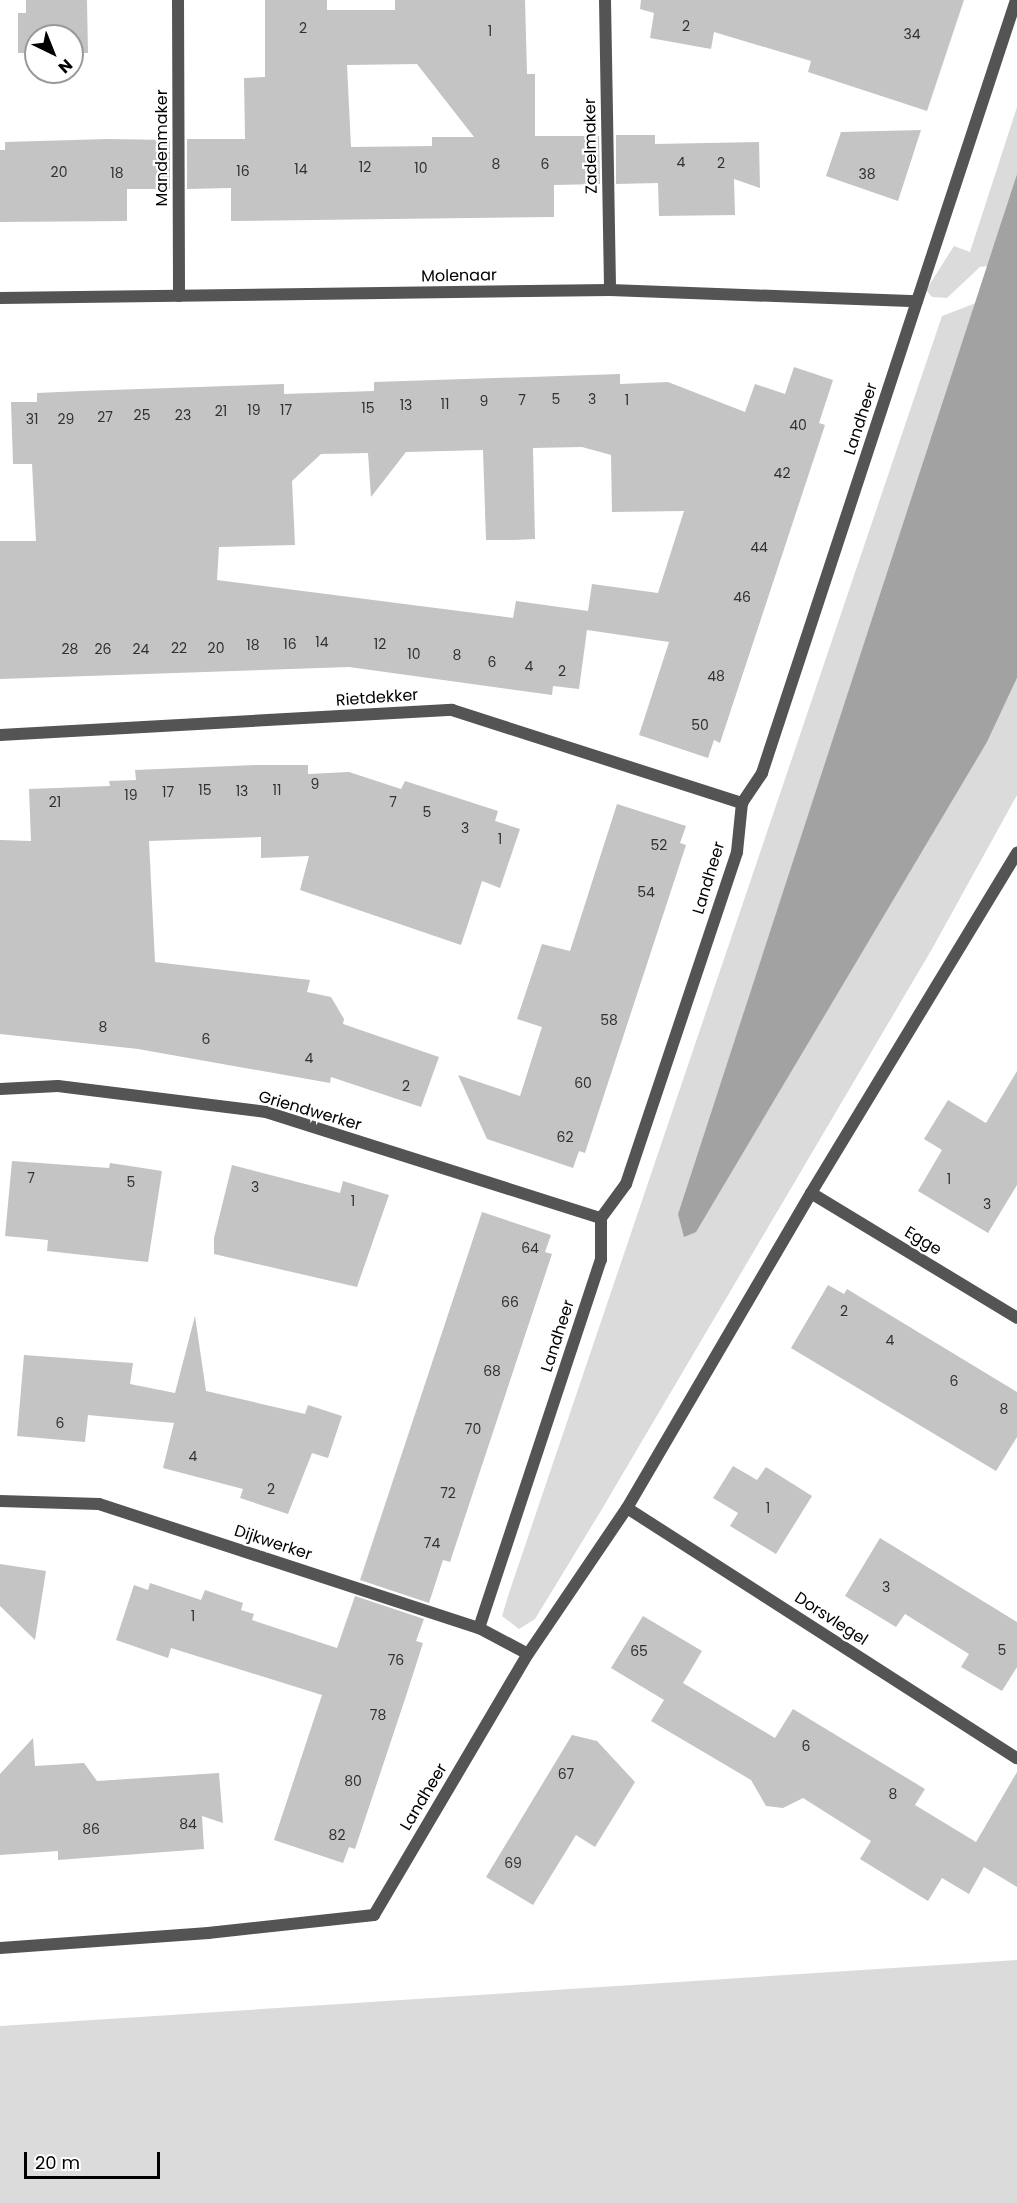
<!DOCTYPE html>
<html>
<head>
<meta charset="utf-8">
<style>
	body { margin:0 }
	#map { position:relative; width:1017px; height:2203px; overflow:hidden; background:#fff; font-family:Poppins,sans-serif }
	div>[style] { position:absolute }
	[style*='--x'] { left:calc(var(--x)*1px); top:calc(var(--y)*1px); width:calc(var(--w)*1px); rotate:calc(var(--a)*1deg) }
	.green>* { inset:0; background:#dbdbdb }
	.water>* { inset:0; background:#a2a2a2 }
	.building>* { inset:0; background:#c4c4c4 }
	.street>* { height:12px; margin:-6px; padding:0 6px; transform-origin:6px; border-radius:6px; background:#545454 }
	span { translate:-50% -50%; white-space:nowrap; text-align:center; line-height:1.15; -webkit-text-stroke:4.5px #fff; paint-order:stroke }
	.number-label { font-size:14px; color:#313131 }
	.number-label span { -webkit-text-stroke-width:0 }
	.street-label { font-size:16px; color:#000 }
	.north { position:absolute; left:24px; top:24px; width:60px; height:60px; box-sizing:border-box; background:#fff; border:2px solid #999; border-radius:50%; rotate:137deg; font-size:16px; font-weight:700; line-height:24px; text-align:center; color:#000 }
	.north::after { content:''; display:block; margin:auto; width:21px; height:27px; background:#000; clip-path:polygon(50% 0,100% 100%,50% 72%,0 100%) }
	.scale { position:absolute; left:24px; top:2152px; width:136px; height:27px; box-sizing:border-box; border:3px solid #000; border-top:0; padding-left:8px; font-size:18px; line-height:21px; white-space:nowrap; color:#000; -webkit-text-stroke:4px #fff; paint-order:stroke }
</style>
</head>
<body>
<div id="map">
	<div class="green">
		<i style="clip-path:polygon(1017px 107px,1017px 174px,988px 266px,980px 267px,947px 298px,932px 297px,926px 290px,954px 246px,970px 252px)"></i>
		<i style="clip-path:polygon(976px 303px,678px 1214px,987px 742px,1017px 678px,1017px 795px,932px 949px,602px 1509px,535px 1619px,519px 1629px,502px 1616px,510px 1590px,942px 316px)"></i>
		<i style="clip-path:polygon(1017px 1960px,1017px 2203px,0 2203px,0 2026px)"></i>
	</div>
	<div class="water">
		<i style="clip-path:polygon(1017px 174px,1017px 678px,987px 742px,696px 1232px,684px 1237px,678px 1214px)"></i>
	</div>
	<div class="building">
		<i style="clip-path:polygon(26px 0,87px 0,88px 53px,72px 53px,72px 36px,36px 36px,36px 53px,18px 53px,18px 13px,26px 13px)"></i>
		<i style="clip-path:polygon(evenodd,265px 0,327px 0,327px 10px,395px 10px,395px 0,525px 0,527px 74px,535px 74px,535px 136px,599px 136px,600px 184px,554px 185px,554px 217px,231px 221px,231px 188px,187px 189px,187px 139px,245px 139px,244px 78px,265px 77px,265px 0,417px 64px,474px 137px,432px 137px,432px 146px,351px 147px,347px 65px,417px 64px)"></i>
		<i style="clip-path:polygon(641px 0,964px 0,927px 111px,808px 72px,811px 61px,714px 32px,711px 49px,650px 38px,654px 13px,640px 9px)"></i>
		<i style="clip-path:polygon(921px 130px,898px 201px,826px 176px,841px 132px)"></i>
		<i style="clip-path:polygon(616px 135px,655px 135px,655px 144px,759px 142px,760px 188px,734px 179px,735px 215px,659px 216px,658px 183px,616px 184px)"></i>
		<i style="clip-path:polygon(108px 139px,170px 140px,170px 189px,127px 189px,127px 221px,0 222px,0 150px,5px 150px,5px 142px)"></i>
		<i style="clip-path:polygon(evenodd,794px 367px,833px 380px,819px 423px,825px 425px,720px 743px,714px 740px,708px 758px,639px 735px,669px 642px,587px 630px,579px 689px,553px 686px,552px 695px,349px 667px,0 679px,0 541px,36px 541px,32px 464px,13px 464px,11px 402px,37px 402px,37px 393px,82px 391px,284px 384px,284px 394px,374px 391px,374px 382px,620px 374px,620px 384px,668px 382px,745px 412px,755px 384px,785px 394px,794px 367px,582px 447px,611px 455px,612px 512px,684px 511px,658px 593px,592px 584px,588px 611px,516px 601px,513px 618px,217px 580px,219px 547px,295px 545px,292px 481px,321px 454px,368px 453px,371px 497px,406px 452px,483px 450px,486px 540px,514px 540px,535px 539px,533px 448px,582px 447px)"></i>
		<i style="clip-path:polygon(255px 765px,308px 765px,308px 774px,349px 772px,401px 789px,405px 781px,498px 811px,495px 821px,520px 829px,500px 888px,482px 881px,461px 945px,300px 890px,309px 856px,261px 858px,261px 837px,149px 841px,155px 962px,310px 980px,307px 992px,331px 997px,344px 1019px,343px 1024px,439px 1057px,421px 1107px,331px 1077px,330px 1083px,138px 1049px,0 1034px,0 840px,31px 841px,29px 789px,110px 786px,109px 781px,136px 780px,135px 770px)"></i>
		<i style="clip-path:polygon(617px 804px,686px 826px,680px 843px,686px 845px,585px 1153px,579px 1151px,573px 1168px,487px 1139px,458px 1075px,520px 1096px,542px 1027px,517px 1019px,542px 944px,570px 951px)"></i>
		<i style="clip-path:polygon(1017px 1071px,1017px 1185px,988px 1233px,918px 1191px,942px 1150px,924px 1139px,948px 1100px,986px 1123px)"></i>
		<i style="clip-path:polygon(12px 1161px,109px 1168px,110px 1163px,162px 1171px,148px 1262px,47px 1251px,48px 1240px,5px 1236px)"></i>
		<i style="clip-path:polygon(232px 1165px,340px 1193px,343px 1181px,389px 1195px,357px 1287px,214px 1254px,214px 1238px)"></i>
		<i style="clip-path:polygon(482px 1212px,551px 1235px,545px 1252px,552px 1254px,450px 1562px,443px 1560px,429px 1603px,360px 1580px)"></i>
		<i style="clip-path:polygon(828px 1285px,844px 1294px,847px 1289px,1017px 1392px,1017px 1437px,996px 1471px,791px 1348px)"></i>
		<i style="clip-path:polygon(195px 1316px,206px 1391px,305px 1414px,308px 1405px,342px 1416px,328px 1458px,312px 1453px,288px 1514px,240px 1498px,243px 1489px,163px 1468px,174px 1423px,88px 1415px,85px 1442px,17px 1436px,24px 1355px,133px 1363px,130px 1384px,175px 1393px)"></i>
		<i style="clip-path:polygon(733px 1466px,757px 1480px,766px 1467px,812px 1496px,776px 1554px,730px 1526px,738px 1513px,713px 1498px)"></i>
		<i style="clip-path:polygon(880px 1538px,1017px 1622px,1017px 1667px,1002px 1691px,961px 1667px,969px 1654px,905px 1614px,896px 1627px,845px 1596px)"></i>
		<i style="clip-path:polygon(0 1564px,46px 1571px,35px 1640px,0 1606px)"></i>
		<i style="clip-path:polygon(150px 1583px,201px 1600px,205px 1590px,243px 1603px,241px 1610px,254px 1614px,252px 1620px,337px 1648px,355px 1596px,424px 1619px,416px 1641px,423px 1643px,406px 1696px,355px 1849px,349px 1847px,343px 1863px,274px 1840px,322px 1695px,171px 1648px,168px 1658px,116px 1640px,134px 1585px,148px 1590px)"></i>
		<i style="clip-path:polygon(643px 1616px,702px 1651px,683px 1683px,775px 1738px,793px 1709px,925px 1789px,915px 1805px,976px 1842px,1017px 1772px,1017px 1887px,984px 1867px,969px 1894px,942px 1878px,928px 1901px,860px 1859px,871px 1841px,803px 1798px,783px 1808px,766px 1806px,751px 1780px,651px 1721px,664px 1700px,611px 1668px)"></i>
		<i style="clip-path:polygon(572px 1735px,597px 1741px,635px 1782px,595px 1847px,576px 1835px,533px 1905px,486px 1877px)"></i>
		<i style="clip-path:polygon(33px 1738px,35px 1766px,84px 1763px,97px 1781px,219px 1773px,223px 1823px,202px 1816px,204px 1849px,58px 1860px,58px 1851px,0 1855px,0 1774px)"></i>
	</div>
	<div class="street">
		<i style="--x:178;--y:0;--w:296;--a:89.8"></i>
		<i style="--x:605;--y:0;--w:290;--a:89"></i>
		<i style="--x:0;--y:298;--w:610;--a:-0.75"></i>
		<i style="--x:610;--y:290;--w:307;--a:2.1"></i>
		<i style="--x:0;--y:735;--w:453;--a:-3.2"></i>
		<i style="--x:452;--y:710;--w:305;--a:17.8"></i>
		<i style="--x:0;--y:1089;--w:58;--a:-3"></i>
		<i style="--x:58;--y:1086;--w:210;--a:7.1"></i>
		<i style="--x:266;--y:1112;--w:351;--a:17.6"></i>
		<i style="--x:811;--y:1193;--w:241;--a:31.2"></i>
		<i style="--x:0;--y:1501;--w:99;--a:1.7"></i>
		<i style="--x:99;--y:1504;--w:400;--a:18.1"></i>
		<i style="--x:479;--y:1628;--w:55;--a:28"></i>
		<i style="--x:627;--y:1508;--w:463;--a:32.7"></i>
		<i style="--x:479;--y:1628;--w:388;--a:-71.7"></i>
		<i style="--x:601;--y:1260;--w:42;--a:-90"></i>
		<i style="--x:601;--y:1218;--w:42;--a:-53.7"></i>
		<i style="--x:626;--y:1184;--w:350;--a:-71.5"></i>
		<i style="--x:737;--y:852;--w:49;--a:-84.2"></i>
		<i style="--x:742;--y:803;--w:36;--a:-56"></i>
		<i style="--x:762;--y:773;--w:814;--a:-71.81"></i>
		<i style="--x:0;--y:1948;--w:209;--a:-4.1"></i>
		<i style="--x:208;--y:1933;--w:167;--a:-6.2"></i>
		<i style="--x:374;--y:1915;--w:303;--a:-59.5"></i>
		<i style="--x:528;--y:1654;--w:176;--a:-55.9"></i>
		<i style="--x:627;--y:1508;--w:365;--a:-59.7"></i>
		<i style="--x:811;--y:1193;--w:398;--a:-58.8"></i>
	</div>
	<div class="number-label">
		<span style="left:686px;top:26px">2</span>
		<span style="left:303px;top:28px">2</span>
		<span style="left:490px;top:31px">1</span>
		<span style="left:912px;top:34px">34</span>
		<span style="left:681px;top:162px">4</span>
		<span style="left:721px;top:163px">2</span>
		<span style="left:496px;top:164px">8</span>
		<span style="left:545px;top:164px">6</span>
		<span style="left:365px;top:167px">12</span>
		<span style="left:421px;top:168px">10</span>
		<span style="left:301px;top:169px">14</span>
		<span style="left:243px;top:171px">16</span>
		<span style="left:59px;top:172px">20</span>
		<span style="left:117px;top:173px">18</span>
		<span style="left:867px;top:174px">38</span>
		<span style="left:556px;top:399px">5</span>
		<span style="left:592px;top:399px">3</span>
		<span style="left:522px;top:400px">7</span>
		<span style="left:627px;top:400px">1</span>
		<span style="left:484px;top:401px">9</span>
		<span style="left:445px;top:404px">11</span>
		<span style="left:406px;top:405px">13</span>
		<span style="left:368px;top:408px">15</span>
		<span style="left:254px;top:410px">19</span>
		<span style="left:286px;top:410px">17</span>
		<span style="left:221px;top:411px">21</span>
		<span style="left:142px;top:415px">25</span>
		<span style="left:183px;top:415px">23</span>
		<span style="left:105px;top:417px">27</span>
		<span style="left:32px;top:419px">31</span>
		<span style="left:66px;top:419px">29</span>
		<span style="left:798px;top:425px">40</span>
		<span style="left:782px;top:473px">42</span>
		<span style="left:759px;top:547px">44</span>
		<span style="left:742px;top:597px">46</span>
		<span style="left:322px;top:642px">14</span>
		<span style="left:290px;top:644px">16</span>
		<span style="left:380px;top:644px">12</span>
		<span style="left:253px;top:645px">18</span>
		<span style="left:179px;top:648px">22</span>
		<span style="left:216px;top:648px">20</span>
		<span style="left:70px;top:649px">28</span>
		<span style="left:103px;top:649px">26</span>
		<span style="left:141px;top:649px">24</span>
		<span style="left:414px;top:654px">10</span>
		<span style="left:457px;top:655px">8</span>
		<span style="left:492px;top:662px">6</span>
		<span style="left:529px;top:666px">4</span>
		<span style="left:562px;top:671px">2</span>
		<span style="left:716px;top:676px">48</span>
		<span style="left:700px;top:725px">50</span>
		<span style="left:315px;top:784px">9</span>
		<span style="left:205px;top:790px">15</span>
		<span style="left:277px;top:790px">11</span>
		<span style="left:242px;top:791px">13</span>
		<span style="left:168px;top:792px">17</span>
		<span style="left:131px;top:795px">19</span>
		<span style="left:55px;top:802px">21</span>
		<span style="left:393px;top:802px">7</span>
		<span style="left:427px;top:812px">5</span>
		<span style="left:465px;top:828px">3</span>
		<span style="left:500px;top:839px">1</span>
		<span style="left:659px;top:845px">52</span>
		<span style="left:646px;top:892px">54</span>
		<span style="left:609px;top:1020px">58</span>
		<span style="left:103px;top:1027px">8</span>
		<span style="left:206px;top:1039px">6</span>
		<span style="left:309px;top:1058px">4</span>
		<span style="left:583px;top:1083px">60</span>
		<span style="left:406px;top:1086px">2</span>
		<span style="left:565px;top:1137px">62</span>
		<span style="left:31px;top:1178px">7</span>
		<span style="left:949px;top:1179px">1</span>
		<span style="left:131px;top:1182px">5</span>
		<span style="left:255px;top:1187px">3</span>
		<span style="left:353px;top:1201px">1</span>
		<span style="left:987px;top:1204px">3</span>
		<span style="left:530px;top:1248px">64</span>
		<span style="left:510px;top:1302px">66</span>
		<span style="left:844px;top:1311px">2</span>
		<span style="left:890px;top:1340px">4</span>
		<span style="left:492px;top:1371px">68</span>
		<span style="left:954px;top:1381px">6</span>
		<span style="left:1004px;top:1409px">8</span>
		<span style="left:60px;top:1423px">6</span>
		<span style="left:473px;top:1429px">70</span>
		<span style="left:193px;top:1456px">4</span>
		<span style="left:271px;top:1489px">2</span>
		<span style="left:448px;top:1493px">72</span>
		<span style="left:768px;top:1508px">1</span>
		<span style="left:432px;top:1543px">74</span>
		<span style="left:886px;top:1587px">3</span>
		<span style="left:193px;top:1616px">1</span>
		<span style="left:1002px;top:1650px">5</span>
		<span style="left:639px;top:1651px">65</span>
		<span style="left:396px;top:1660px">76</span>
		<span style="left:378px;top:1715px">78</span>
		<span style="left:806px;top:1746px">6</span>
		<span style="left:566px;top:1774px">67</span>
		<span style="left:353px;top:1781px">80</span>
		<span style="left:893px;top:1794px">8</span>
		<span style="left:188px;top:1824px">84</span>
		<span style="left:91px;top:1829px">86</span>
		<span style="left:337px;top:1835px">82</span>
		<span style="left:513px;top:1863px">69</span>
	</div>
	<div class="street-label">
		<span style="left:591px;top:146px;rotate:-91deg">Zadelmaker</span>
		<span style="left:162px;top:148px;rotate:-90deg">Mandenmaker</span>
		<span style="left:459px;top:276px;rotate:-1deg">Molenaar</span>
		<span style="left:861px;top:419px;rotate:-72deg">Landheer</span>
		<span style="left:377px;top:698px;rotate:-4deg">Rietdekker</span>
		<span style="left:709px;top:878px;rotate:-73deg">Landheer</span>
		<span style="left:310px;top:1111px;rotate:16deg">Griendwerker</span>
		<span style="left:923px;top:1241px;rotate:31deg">Egge</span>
		<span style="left:558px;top:1336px;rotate:-72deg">Landheer</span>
		<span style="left:273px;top:1543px;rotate:18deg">Dijkwerker</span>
		<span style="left:831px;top:1619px;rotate:33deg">Dorsvlegel</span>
		<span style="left:424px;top:1797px;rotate:-59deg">Landheer</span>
	</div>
	<div class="north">N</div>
	<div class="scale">20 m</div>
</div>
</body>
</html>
